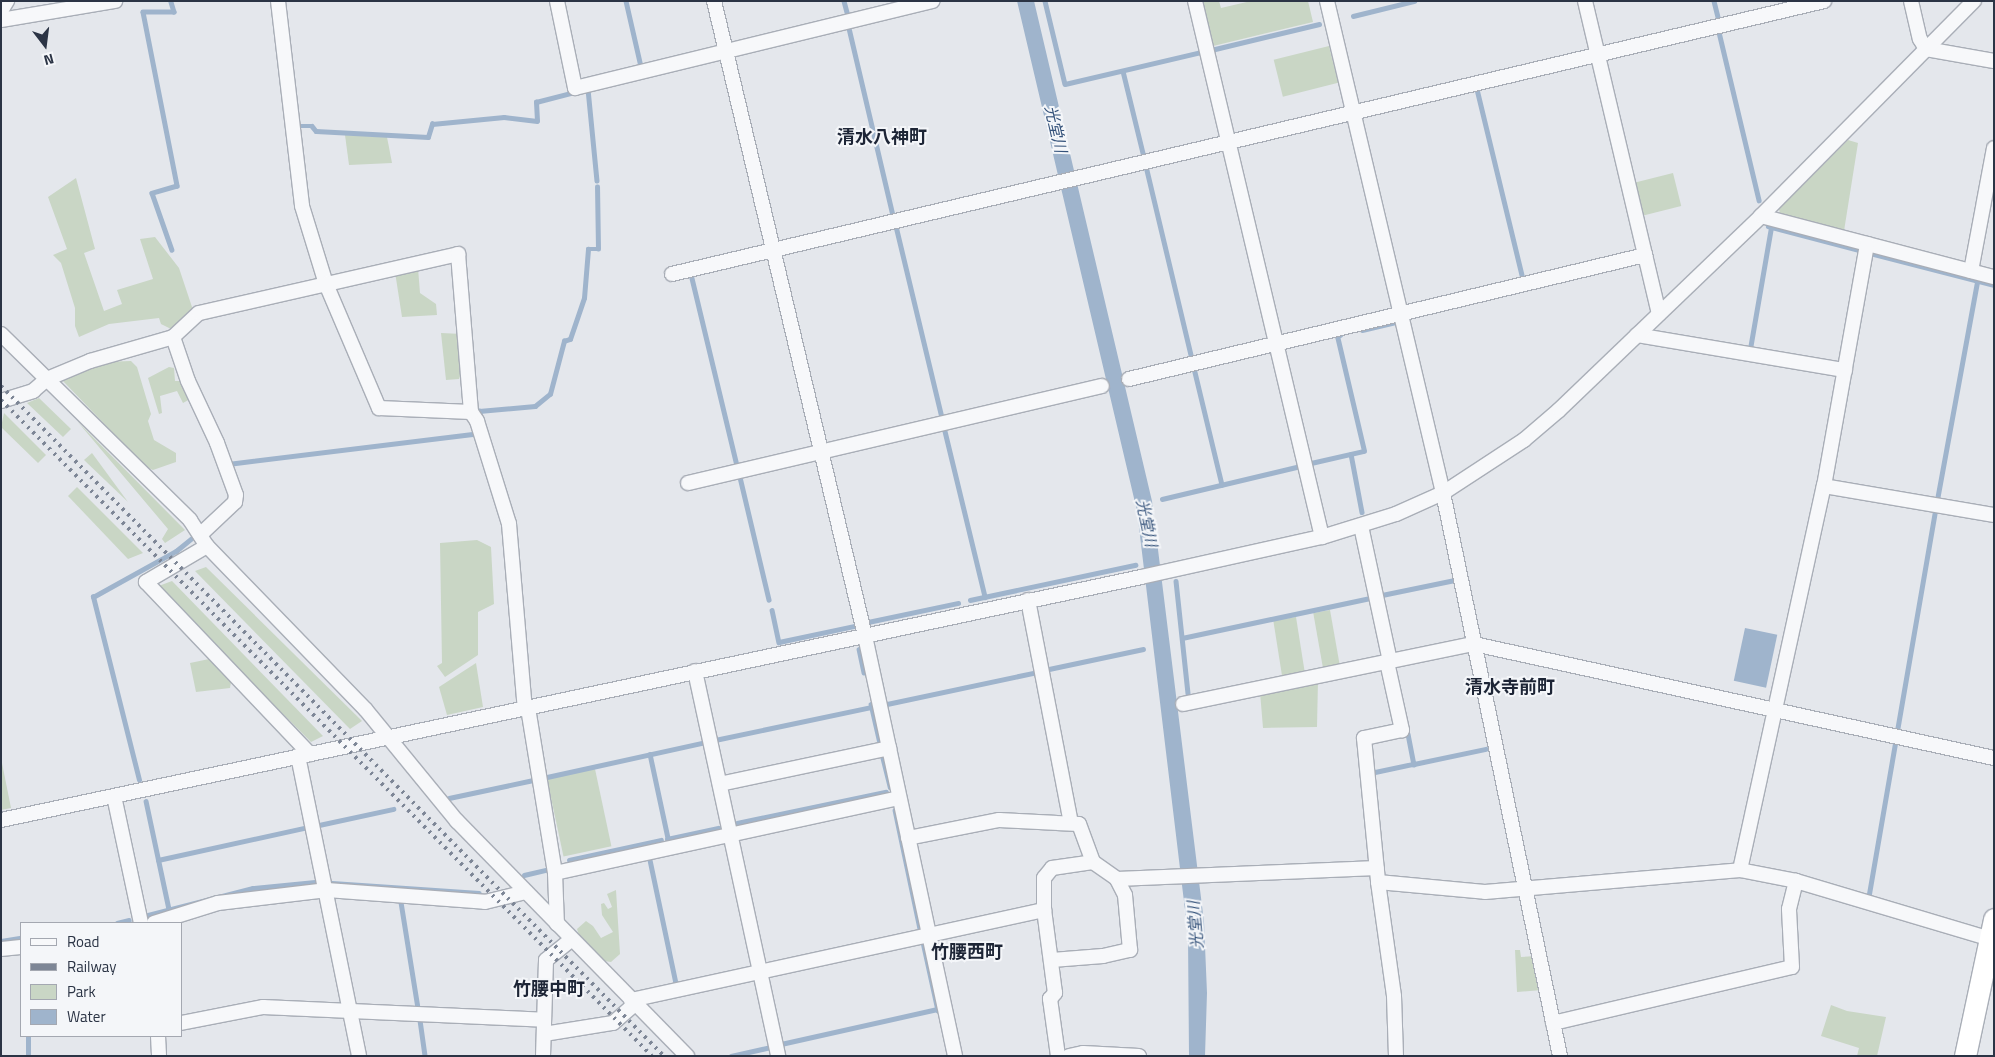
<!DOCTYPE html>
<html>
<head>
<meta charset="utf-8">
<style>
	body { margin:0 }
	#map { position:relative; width:1995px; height:1057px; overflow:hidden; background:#e4e7ec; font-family:"Titillium Web","Noto Sans JP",sans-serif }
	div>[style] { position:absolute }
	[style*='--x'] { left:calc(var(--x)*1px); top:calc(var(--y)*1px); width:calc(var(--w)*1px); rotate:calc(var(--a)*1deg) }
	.green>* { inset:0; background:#c9d6c5; transform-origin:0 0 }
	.water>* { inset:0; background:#9fb4cc; transform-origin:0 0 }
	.stream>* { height:4.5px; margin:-2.25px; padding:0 2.25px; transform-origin:2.25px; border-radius:2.25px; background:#9fb4cc }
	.roads { filter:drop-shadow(1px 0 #a9aeb7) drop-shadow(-1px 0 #a9aeb7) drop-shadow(0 1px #a9aeb7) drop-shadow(0 -1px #a9aeb7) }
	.minor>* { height:14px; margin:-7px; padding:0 7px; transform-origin:7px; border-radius:7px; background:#f7f8fa }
	.highway>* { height:21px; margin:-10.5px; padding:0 10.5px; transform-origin:10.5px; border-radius:10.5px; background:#fff }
	.rail>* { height:4px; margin-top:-2px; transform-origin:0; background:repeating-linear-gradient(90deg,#7d8696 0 2.5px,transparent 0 7.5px) }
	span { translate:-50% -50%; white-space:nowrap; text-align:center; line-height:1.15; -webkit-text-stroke:4px #f4f6f9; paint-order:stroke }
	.water-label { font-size:16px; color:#34527a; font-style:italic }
	.quarter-label { font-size:18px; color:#1d2536; font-weight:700 }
	.frame { position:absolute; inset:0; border:2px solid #2b3445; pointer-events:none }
	.legend { position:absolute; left:20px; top:922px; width:162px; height:115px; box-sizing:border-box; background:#f4f6f9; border:1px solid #a4a8b1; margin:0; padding:6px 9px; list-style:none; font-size:15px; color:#2b3445 }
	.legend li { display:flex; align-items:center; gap:10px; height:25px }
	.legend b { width:25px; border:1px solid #a4a8b1 }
	.north { position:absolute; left:20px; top:20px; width:50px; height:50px; -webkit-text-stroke:4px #f4f6f9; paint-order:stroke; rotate:165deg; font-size:14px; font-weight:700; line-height:20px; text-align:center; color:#2b3445 }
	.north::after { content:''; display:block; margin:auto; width:18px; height:22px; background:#2b3445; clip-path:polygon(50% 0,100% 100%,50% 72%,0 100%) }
</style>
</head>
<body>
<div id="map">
	<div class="green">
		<i style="clip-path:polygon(1198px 1px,1219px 1px,1221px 8px,1251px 1px,1308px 1px,1313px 22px,1209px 47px)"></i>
		<i style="left:1329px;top:46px;width:38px;height:57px;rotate:76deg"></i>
		<i style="clip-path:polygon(345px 135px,387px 137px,392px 163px,349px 165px)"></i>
		<i style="clip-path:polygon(1848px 140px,1858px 143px,1844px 231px,1780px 214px,1779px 209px)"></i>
		<i style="left:1673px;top:173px;width:34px;height:42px;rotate:76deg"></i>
		<i style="clip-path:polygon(76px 178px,95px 249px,84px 253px,104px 311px,122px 304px,117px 290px,153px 279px,140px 239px,155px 237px,179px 268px,193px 310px,171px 329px,161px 324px,159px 318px,109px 324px,79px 337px,75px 326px,75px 308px,61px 263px,53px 255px,67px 249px,48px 197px)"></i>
		<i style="clip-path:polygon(418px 268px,420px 293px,436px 304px,437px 315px,402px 317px,395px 272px)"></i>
		<i style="clip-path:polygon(441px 333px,462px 334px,462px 371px,459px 379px,446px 380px)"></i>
		<i style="clip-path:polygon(131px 361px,137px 367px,151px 414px,148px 421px,154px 440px,176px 453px,176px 462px,153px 470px,146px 467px,60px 378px,103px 362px)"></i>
		<i style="clip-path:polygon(169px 367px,174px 368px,175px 381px,181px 381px,192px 398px,183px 403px,177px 391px,160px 396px,162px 413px,159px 414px,148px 378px)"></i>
		<i style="clip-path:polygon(39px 398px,71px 429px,63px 437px,27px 403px)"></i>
		<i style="clip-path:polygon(4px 413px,46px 455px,38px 463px,1px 427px)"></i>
		<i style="clip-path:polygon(77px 421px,185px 530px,165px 543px,162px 539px,168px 529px)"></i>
		<i style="clip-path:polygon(92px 453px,128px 502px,84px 460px)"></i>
		<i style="clip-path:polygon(77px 487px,143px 553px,128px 559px,68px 496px)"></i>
		<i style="clip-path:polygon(477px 540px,491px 547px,494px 604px,478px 612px,478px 655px,445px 677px,437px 666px,442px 663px,440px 543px)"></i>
		<i style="clip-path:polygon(206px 567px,362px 721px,350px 729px,195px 571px)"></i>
		<i style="clip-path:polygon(172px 581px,323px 736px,311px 742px,156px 587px)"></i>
		<i style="left:1330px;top:610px;width:59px;height:17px;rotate:80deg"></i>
		<i style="left:1296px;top:617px;width:59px;height:23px;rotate:81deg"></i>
		<i style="clip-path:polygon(214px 658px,231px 682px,230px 688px,196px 692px,190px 663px)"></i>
		<i style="clip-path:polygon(476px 663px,483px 707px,447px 715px,439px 687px)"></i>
		<i style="clip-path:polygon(1318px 680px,1317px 727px,1263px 728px,1260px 692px)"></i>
		<i style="clip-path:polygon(1px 758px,11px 808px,1px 810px)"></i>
		<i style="left:595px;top:769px;width:79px;height:49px;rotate:78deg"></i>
		<i style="clip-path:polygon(616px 890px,620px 954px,611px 962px,604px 961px,579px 935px,577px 929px,586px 921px,593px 926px,601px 938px,613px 932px,602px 915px,601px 904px,604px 903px,608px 909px,612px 907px,607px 894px)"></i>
		<i style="clip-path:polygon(1515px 950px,1520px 950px,1521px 957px,1536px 956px,1542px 990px,1517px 992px)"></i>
		<i style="clip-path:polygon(1831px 1005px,1847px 1011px,1886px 1017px,1877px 1056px,1857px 1056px,1859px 1048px,1821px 1036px)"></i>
	</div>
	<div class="water">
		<i style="clip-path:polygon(1017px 1px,1034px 1px,1152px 501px,1204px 922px,1207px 993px,1205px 1056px,1189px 1056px,1188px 935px,1137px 511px)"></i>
		<i style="left:1745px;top:628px;width:33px;height:54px;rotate:12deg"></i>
	</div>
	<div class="stream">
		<i style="--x:626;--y:1;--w:63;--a:77.1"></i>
		<i style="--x:844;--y:1;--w:16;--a:75"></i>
		<i style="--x:1045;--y:1;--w:85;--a:76.5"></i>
		<i style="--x:1065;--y:84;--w:140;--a:-13.2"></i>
		<i style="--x:1714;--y:1;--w:21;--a:76"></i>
		<i style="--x:171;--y:2;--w:10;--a:73"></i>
		<i style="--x:174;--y:12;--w:31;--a:180"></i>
		<i style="--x:143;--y:12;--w:177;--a:78.9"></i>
		<i style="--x:177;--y:186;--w:26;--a:164"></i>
		<i style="--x:152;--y:193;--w:60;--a:70.7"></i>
		<i style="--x:1353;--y:16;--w:63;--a:-13.8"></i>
		<i style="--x:849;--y:28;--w:193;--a:76.8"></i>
		<i style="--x:1719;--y:32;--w:173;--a:76.6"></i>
		<i style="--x:1211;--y:50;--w:111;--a:-13.5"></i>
		<i style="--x:1123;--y:71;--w:89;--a:76.3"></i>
		<i style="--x:588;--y:89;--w:92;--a:84.4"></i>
		<i style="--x:1477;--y:89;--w:195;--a:76.4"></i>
		<i style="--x:298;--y:126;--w:14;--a:0"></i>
		<i style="--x:312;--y:126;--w:6;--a:51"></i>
		<i style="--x:316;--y:131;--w:112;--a:3.1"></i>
		<i style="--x:428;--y:137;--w:14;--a:-73"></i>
		<i style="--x:432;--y:124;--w:72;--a:-5.6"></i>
		<i style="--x:504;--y:117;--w:33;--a:7"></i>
		<i style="--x:537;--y:121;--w:19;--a:-93"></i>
		<i style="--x:536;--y:102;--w:40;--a:-14.4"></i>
		<i style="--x:1146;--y:166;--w:198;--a:76.6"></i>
		<i style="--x:896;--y:226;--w:196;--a:76.5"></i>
		<i style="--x:1768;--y:226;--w:94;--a:14.8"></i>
		<i style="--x:1874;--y:254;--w:124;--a:14.5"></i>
		<i style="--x:694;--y:274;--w:3;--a:180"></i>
		<i style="--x:691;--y:274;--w:196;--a:76.5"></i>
		<i style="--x:1362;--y:330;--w:32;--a:-13"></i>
		<i style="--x:1750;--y:349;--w:124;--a:-80.2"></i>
		<i style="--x:1194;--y:368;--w:120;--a:76.5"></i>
		<i style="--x:480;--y:415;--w:4;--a:-104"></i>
		<i style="--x:479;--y:411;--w:56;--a:-5.1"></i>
		<i style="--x:535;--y:406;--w:19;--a:-39"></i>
		<i style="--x:550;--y:394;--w:55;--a:-75.2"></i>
		<i style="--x:564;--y:341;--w:6;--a:-18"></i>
		<i style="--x:570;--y:339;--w:43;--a:-71.1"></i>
		<i style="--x:584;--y:298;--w:49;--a:-85.3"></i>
		<i style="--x:588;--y:249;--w:10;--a:0"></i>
		<i style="--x:598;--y:249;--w:62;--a:-90.9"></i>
		<i style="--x:944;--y:427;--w:175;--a:76.4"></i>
		<i style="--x:1351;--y:454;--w:59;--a:79.3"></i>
		<i style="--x:1311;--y:463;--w:54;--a:-12.8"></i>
		<i style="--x:1364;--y:451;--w:118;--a:-103.2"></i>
		<i style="--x:1337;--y:336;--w:3;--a:-18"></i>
		<i style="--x:228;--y:464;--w:248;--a:-7"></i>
		<i style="--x:474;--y:434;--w:4;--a:-90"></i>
		<i style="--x:740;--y:477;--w:126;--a:76.7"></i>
		<i style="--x:1162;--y:499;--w:143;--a:-13.4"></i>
		<i style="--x:1937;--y:500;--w:223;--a:-79.6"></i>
		<i style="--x:1176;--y:581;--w:113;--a:83.9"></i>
		<i style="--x:1382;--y:595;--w:75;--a:-11.6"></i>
		<i style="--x:970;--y:600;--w:169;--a:-12"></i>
		<i style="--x:772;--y:610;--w:33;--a:78"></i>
		<i style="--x:779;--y:642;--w:77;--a:-12"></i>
		<i style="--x:868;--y:622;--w:92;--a:-11.9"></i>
		<i style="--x:1182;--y:638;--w:192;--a:-12"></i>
		<i style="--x:859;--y:649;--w:24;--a:78"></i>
		<i style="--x:1049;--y:669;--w:96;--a:-12"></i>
		<i style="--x:871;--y:704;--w:37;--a:77"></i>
		<i style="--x:887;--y:704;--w:153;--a:-12"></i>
		<i style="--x:1897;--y:731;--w:224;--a:-80.2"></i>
		<i style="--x:1408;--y:734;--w:31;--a:79"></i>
		<i style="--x:1414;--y:764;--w:73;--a:-11.9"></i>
		<i style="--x:715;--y:740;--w:160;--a:-11.9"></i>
		<i style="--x:650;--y:754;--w:86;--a:77.9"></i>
		<i style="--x:883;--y:758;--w:30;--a:76"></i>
		<i style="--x:1375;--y:772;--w:40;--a:-12"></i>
		<i style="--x:547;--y:777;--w:163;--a:-12.4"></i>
		<i style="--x:139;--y:780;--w:189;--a:-104.1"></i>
		<i style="--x:93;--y:597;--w:95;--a:-29"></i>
		<i style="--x:176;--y:551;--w:19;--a:-39"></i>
		<i style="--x:449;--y:798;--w:87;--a:-12"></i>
		<i style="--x:146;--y:801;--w:110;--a:78"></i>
		<i style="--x:895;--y:810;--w:122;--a:78.1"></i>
		<i style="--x:737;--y:823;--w:152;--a:-11.8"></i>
		<i style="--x:319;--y:825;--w:76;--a:-12.2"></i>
		<i style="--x:667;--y:839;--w:52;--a:-12.2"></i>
		<i style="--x:158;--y:860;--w:154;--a:-12.4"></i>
		<i style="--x:569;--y:860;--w:94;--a:-12.3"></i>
		<i style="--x:650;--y:860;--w:126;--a:78.1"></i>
		<i style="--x:524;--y:875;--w:22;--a:-13"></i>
		<i style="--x:332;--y:883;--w:147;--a:3.9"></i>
		<i style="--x:1869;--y:894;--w:153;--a:-80.2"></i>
		<i style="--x:401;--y:902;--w:107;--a:80.9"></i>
		<i style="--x:148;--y:915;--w:108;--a:-14.4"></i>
		<i style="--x:253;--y:888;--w:62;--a:-5.5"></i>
		<i style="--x:117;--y:923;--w:12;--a:-14"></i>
		<i style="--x:1;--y:941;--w:20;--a:-9"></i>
		<i style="--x:923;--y:942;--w:70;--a:77.6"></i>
		<i style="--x:420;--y:1020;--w:36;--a:82"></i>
		<i style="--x:781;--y:1044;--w:161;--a:-12.6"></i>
		<i style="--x:28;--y:1056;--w:20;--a:-90"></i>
		<i style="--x:731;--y:1056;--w:41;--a:-12.7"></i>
	</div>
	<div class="roads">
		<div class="minor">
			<i style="--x:278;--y:1;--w:206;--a:83.3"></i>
			<i style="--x:302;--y:206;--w:82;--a:72.9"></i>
			<i style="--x:326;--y:284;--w:135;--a:66.9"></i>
			<i style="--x:379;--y:408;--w:92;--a:2.5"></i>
			<i style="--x:471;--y:412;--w:11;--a:56"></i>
			<i style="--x:477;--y:421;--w:108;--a:72.7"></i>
			<i style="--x:509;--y:524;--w:186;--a:85.1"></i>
			<i style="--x:557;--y:1;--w:89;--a:78.3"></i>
			<i style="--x:575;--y:88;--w:368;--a:-13.7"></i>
			<i style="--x:714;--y:1;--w:653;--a:76.62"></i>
			<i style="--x:865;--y:636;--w:430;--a:77.9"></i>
			<i style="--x:1195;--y:1;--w:551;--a:76.67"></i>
			<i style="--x:1327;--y:1;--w:505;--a:76.73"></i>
			<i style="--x:1443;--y:493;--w:575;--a:78.26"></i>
			<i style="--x:1585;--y:1;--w:321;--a:76.7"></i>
			<i style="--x:1911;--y:1;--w:39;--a:77"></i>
			<i style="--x:1920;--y:39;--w:12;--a:59"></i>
			<i style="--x:1926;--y:49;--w:69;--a:10"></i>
			<i style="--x:1;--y:11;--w:12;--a:-59"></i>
			<i style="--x:1;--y:20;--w:116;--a:-9.5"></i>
			<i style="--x:1761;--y:216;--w:241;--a:14.7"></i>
			<i style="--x:1971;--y:271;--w:125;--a:-79.4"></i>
			<i style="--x:672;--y:274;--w:1184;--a:-13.33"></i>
			<i style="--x:1;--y:334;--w:265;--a:44.5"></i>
			<i style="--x:190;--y:520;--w:31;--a:57"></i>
			<i style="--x:207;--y:546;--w:228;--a:45.9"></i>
			<i style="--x:366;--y:710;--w:144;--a:50.7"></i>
			<i style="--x:457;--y:821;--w:329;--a:45.6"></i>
			<i style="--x:1637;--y:335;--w:211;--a:9.6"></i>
			<i style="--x:173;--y:337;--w:46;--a:71.2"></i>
			<i style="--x:188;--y:381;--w:68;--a:64.9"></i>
			<i style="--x:217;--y:443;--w:55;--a:69.9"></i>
			<i style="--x:236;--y:495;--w:7;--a:98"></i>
			<i style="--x:235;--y:502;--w:48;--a:136.7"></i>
			<i style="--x:1129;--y:379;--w:531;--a:-13.51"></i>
			<i style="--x:1;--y:401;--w:34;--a:-17"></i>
			<i style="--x:33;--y:391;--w:18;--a:-41"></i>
			<i style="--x:47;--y:379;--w:47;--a:-22.7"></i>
			<i style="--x:90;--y:361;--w:86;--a:-16.1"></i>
			<i style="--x:173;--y:337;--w:35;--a:-43"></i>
			<i style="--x:199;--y:313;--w:266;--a:-12.8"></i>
			<i style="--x:458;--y:254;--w:159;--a:85.3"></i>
			<i style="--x:688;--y:483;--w:425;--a:-13.2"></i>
			<i style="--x:1824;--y:486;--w:172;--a:9.7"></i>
			<i style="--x:1361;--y:526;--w:138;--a:77.9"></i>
			<i style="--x:207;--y:546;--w:71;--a:149.5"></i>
			<i style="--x:146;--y:582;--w:238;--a:46.4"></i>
			<i style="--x:1028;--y:600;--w:227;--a:79.1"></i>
			<i style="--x:1387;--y:662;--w:70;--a:77.6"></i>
			<i style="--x:1402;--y:730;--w:39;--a:168"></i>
			<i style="--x:1364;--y:738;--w:145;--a:84.4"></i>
			<i style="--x:1378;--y:882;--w:115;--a:82"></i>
			<i style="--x:1394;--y:996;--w:60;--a:88.1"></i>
			<i style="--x:695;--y:671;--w:394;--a:77.8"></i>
			<i style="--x:1183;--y:704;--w:297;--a:-11.7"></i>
			<i style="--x:1474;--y:644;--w:532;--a:12.37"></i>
			<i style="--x:528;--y:708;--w:167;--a:80.7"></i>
			<i style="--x:555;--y:873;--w:51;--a:87.8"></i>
			<i style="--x:298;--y:756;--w:306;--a:78.5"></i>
			<i style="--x:720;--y:784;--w:173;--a:-12"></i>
			<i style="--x:114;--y:796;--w:130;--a:78"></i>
			<i style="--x:1;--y:820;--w:1166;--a:-12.03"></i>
			<i style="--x:1141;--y:577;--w:185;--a:-12.5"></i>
			<i style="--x:1322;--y:537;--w:77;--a:-17.3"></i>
			<i style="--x:1396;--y:514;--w:51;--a:-24.1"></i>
			<i style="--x:1443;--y:493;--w:97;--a:-33.2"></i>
			<i style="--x:1524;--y:440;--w:46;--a:-40.6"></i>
			<i style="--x:1559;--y:410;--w:280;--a:-43.8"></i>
			<i style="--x:1761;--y:216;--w:303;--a:-45.3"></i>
			<i style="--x:908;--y:838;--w:93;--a:-11.2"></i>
			<i style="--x:999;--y:820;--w:80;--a:2.9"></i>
			<i style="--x:1079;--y:824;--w:40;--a:69.8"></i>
			<i style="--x:1093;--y:862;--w:29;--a:35"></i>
			<i style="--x:1117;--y:879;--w:260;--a:-2.4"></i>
			<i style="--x:1740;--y:870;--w:393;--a:-77.7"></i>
			<i style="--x:1824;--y:486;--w:246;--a:-79.9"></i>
			<i style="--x:555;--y:873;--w:352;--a:-12.3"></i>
			<i style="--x:1378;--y:882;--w:107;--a:5.3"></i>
			<i style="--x:1485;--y:892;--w:256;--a:-4.9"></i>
			<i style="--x:1740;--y:870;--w:57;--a:11.1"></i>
			<i style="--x:1796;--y:881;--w:207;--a:16.6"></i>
			<i style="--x:154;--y:923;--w:67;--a:-17.4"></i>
			<i style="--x:218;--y:903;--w:110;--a:-6.8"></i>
			<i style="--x:327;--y:890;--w:158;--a:4.3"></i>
			<i style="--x:485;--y:902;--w:42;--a:-13.7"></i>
			<i style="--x:1;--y:949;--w:20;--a:-6"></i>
			<i style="--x:1052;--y:960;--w:51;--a:-4.5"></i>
			<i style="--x:1103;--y:956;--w:28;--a:-13"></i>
			<i style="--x:1130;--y:950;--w:55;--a:-95.2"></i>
			<i style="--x:1125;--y:895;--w:18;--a:-117"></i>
			<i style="--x:631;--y:1000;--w:423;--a:-12.3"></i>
			<i style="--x:181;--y:1023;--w:84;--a:-11"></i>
			<i style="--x:263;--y:1007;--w:281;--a:2.6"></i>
			<i style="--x:1553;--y:1023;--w:245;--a:-13.2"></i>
			<i style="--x:1792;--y:967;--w:58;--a:-93"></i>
			<i style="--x:1789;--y:909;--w:29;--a:-76"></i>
			<i style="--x:544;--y:1034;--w:70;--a:-9.1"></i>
			<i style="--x:613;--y:1023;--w:29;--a:-41"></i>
			<i style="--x:158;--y:1036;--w:20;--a:87"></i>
			<i style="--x:543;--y:1056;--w:96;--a:-88.2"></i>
			<i style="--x:546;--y:960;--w:33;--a:-39"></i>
			<i style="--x:1058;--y:1056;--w:58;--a:-98"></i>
			<i style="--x:1050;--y:999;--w:8;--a:-50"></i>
			<i style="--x:1055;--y:993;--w:84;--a:-97.5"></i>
			<i style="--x:1044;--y:910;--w:32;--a:-90"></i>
			<i style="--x:1044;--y:878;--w:13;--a:-51"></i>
			<i style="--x:1052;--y:868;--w:41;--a:-8.3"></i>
			<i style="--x:1069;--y:1056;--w:14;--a:-12"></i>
			<i style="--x:1083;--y:1053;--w:56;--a:3.1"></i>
		</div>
		<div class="highway">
			<i style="--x:1965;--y:1056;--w:140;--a:-78"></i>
		</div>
	</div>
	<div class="rail">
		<i style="--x:1;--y:386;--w:943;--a:45.3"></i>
		<i style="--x:1;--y:400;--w:924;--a:45.22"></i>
	</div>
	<div class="water-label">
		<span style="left:1056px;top:129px;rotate:77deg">光堂川</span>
		<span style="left:1147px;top:523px;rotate:78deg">光堂川</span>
		<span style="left:1195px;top:925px;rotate:-95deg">光堂川</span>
	</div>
	<div class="quarter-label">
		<span style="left:882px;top:137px">清水八神町</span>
		<span style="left:1510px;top:687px">清水寺前町</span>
		<span style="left:967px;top:952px">竹腰西町</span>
		<span style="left:549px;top:989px">竹腰中町</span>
	</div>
	<div class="frame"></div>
	<ul class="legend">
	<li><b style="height:6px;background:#f7f8fa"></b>Road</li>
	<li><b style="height:6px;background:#7d8696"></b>Railway</li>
	<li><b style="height:14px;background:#c9d6c5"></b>Park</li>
	<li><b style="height:14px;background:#9fb4cc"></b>Water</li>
	</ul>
	<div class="north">N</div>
</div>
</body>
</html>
